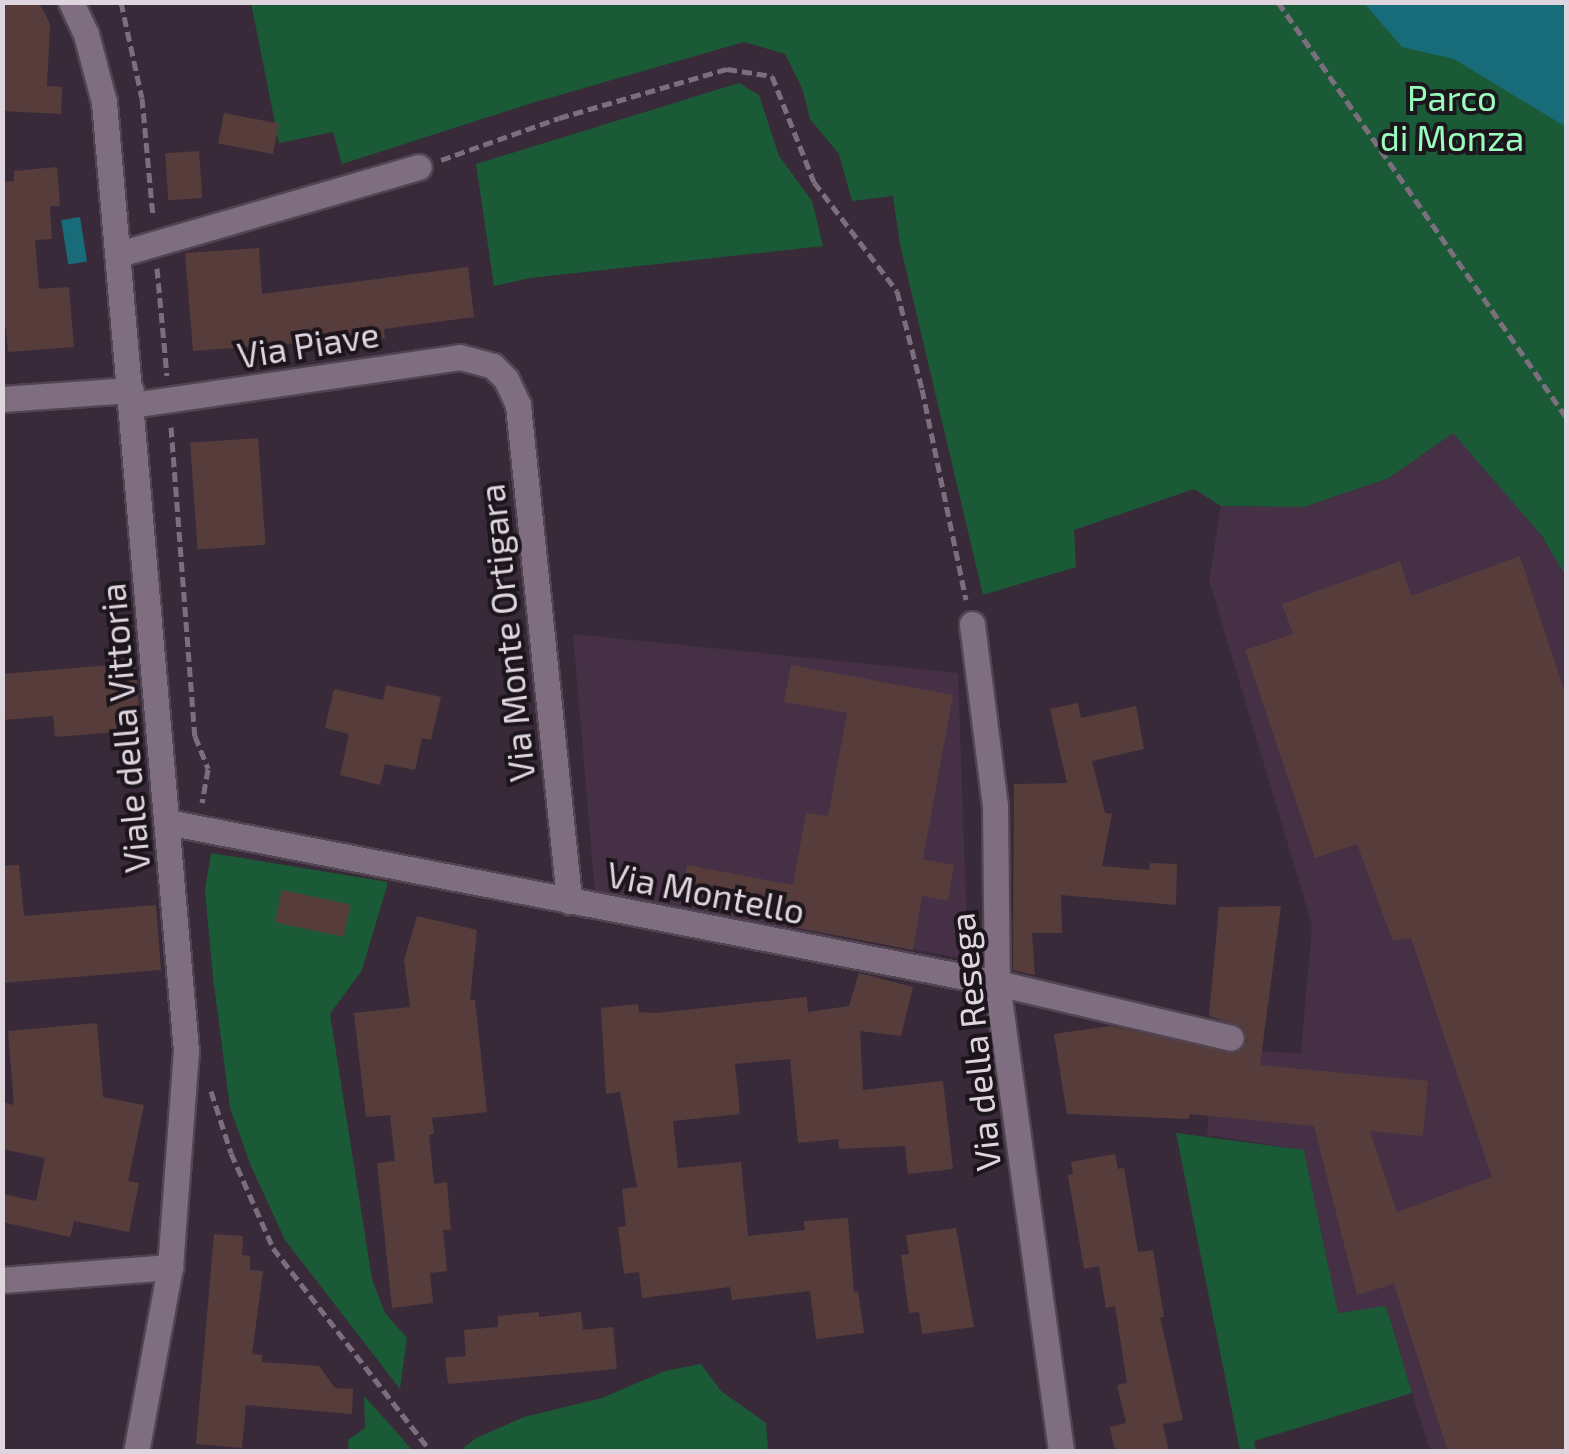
<!DOCTYPE html>
<html>
<head>
<meta charset="utf-8">
<style>
	body { margin:0 }
	#map { position:relative; width:1569px; height:1454px; overflow:hidden; background:#392a3a; font-family:"Exo 2",sans-serif }
	div>[style] { position:absolute }
	[style*='--x'] { left:calc(var(--x)*1px); top:calc(var(--y)*1px); width:calc(var(--w)*1px); rotate:calc(var(--a)*1deg) }
	.built>* { inset:0; background:#453046 }
	.green>* { inset:0; background:#1b5a36 }
	.water>* { inset:0; background:#186c79; transform-origin:0 0 }
	.building>* { inset:0; background:#563d3c; transform-origin:0 0 }
	.path>* { height:5px; margin-top:-2.5px; transform-origin:0; background:repeating-linear-gradient(90deg,#7c6f7d 0 10px,transparent 0 15px) }
	.roads { filter:drop-shadow(2px 0 #524552) drop-shadow(-2px 0 #524552) drop-shadow(0 2px #524552) drop-shadow(0 -2px #524552) }
	.minor>* { height:25px; margin:-12.5px; padding:0 12.5px; transform-origin:12.5px; border-radius:12.5px; background:#7f6d80 }
	span { translate:-50% -50%; white-space:nowrap; text-align:center; line-height:1.15; -webkit-text-stroke:8px #1c151c; paint-order:stroke }
	.park-label { font-size:35px; color:#9afcbc }
	.street-label { font-size:35px; color:#dfd5df }
	.frame { position:absolute; inset:0; border:5px solid #dfd5df; pointer-events:none }
</style>
</head>
<body>
<div id="map">
	<div class="built">
		<i style="clip-path:polygon(1454px 432px,1542px 536px,1566px 577px,1566px 1451px,1430px 1451px,1386px 1307px,1338px 1313px,1304px 1150px,1207px 1135px,1213px 1051px,1301px 1053px,1312px 925px,1209px 580px,1221px 506px,1304px 507px,1389px 478px)"></i>
		<i style="clip-path:polygon(573px 634px,958px 673px,968px 959px,595px 893px)"></i>
	</div>
	<div class="green">
		<i style="clip-path:polygon(251px 3px,1566px 3px,1566px 577px,1542px 536px,1453px 433px,1389px 478px,1304px 507px,1221px 506px,1194px 489px,1074px 530px,1076px 567px,983px 595px,900px 244px,893px 196px,852px 201px,839px 154px,810px 119px,802px 88px,785px 54px,744px 42px,532px 103px,342px 164px,333px 132px,279px 143px)"></i>
		<i style="clip-path:polygon(739px 83px,759px 95px,779px 156px,812px 201px,823px 246px,530px 278px,494px 286px,476px 164px)"></i>
		<i style="clip-path:polygon(211px 853px,388px 882px,362px 970px,330px 1014px,372px 1279px,385px 1313px,407px 1338px,400px 1389px,285px 1240px,251px 1166px,230px 1108px,213px 977px,205px 890px)"></i>
		<i style="clip-path:polygon(1176px 1133px,1304px 1150px,1338px 1313px,1386px 1306px,1412px 1393px,1254px 1441px,1256px 1451px,1240px 1451px)"></i>
		<i style="clip-path:polygon(701px 1364px,721px 1391px,766px 1423px,768px 1451px,460px 1451px,476px 1438px,524px 1417px,602px 1398px,665px 1371px)"></i>
		<i style="clip-path:polygon(364px 1396px,402px 1438px,412px 1451px,349px 1451px,348px 1440px,365px 1428px)"></i>
	</div>
	<div class="water">
		<i style="clip-path:polygon(1364px 3px,1559px 3px,1566px 9px,1566px 127px,1454px 59px,1402px 47px)"></i>
		<i style="left:80px;top:217px;width:45px;height:19px;rotate:81deg"></i>
	</div>
	<div class="building">
		<i style="clip-path:polygon(2px 2px,39px 2px,50px 24px,47px 86px,62px 87px,61px 114px,2px 111px)"></i>
		<i style="left:224px;top:113px;width:56px;height:31px;rotate:11deg"></i>
		<i style="left:199px;top:151px;width:47px;height:34px;rotate:86deg"></i>
		<i style="clip-path:polygon(57px 167px,60px 206px,50px 206px,52px 239px,35px 240px,39px 289px,69px 287px,74px 347px,8px 352px,6px 328px,2px 328px,2px 182px,14px 181px,14px 171px)"></i>
		<i style="clip-path:polygon(259px 248px,262px 294px,468px 267px,474px 317px,384px 329px,385px 338px,298px 350px,297px 343px,193px 351px,185px 253px)"></i>
		<i style="left:258px;top:438px;width:107px;height:68px;rotate:86deg"></i>
		<i style="clip-path:polygon(1520px 556px,1566px 696px,1566px 1452px,1448px 1452px,1394px 1284px,1357px 1295px,1314px 1126px,1190px 1114px,1189px 1119px,1067px 1114px,1054px 1034px,1110px 1026px,1237px 1053px,1247px 1041px,1243px 1027px,1209px 1016px,1219px 907px,1281px 906px,1260px 1065px,1428px 1081px,1423px 1136px,1370px 1131px,1397px 1212px,1492px 1177px,1411px 938px,1393px 941px,1357px 844px,1315px 858px,1245px 650px,1293px 634px,1282px 604px,1400px 561px,1411px 596px)"></i>
		<i style="clip-path:polygon(135px 663px,141px 730px,55px 737px,53px 716px,2px 720px,2px 674px)"></i>
		<i style="clip-path:polygon(791px 665px,953px 695px,923px 859px,954px 865px,948px 901px,922px 896px,913px 950px,680px 905px,687px 865px,793px 885px,806px 813px,828px 816px,847px 713px,784px 702px)"></i>
		<i style="clip-path:polygon(386px 685px,441px 697px,431px 740px,422px 738px,415px 770px,385px 764px,380px 785px,340px 775px,349px 734px,325px 728px,334px 689px,383px 700px)"></i>
		<i style="clip-path:polygon(1078px 703px,1081px 718px,1136px 706px,1144px 749px,1092px 761px,1105px 813px,1112px 814px,1102px 866px,1149px 870px,1150px 863px,1177px 864px,1176px 905px,1061px 895px,1062px 933px,1032px 933px,1035px 975px,1013px 970px,1014px 784px,1067px 783px,1050px 709px)"></i>
		<i style="clip-path:polygon(19px 865px,24px 916px,156px 905px,161px 970px,2px 983px,2px 866px)"></i>
		<i style="left:282px;top:890px;width:70px;height:33px;rotate:12deg"></i>
		<i style="clip-path:polygon(417px 916px,477px 930px,470px 1000px,475px 1000px,487px 1112px,432px 1118px,434px 1134px,429px 1135px,434px 1184px,447px 1182px,451px 1230px,443px 1230px,447px 1271px,430px 1273px,433px 1303px,392px 1308px,377px 1163px,395px 1161px,390px 1115px,366px 1117px,354px 1013px,410px 1007px,404px 960px)"></i>
		<i style="clip-path:polygon(859px 973px,913px 987px,901px 1036px,860px 1031px,863px 1090px,943px 1081px,953px 1169px,908px 1174px,905px 1146px,839px 1149px,838px 1139px,798px 1143px,790px 1059px,735px 1064px,740px 1114px,673px 1121px,678px 1168px,741px 1162px,748px 1236px,805px 1230px,804px 1221px,848px 1218px,854px 1292px,858px 1291px,864px 1333px,816px 1339px,810px 1291px,732px 1300px,730px 1287px,642px 1298px,639px 1272px,624px 1274px,618px 1227px,626px 1226px,622px 1189px,637px 1187px,620px 1092px,606px 1094px,601px 1008px,638px 1004px,639px 1012px,656px 1013px,807px 997px,808px 1012px,849px 1006px)"></i>
		<i style="clip-path:polygon(97px 1023px,103px 1097px,144px 1105px,128px 1181px,139px 1183px,129px 1232px,74px 1221px,70px 1237px,2px 1222px,2px 1194px,36px 1201px,45px 1158px,2px 1149px,2px 1102px,14px 1105px,8px 1031px)"></i>
		<i style="clip-path:polygon(1115px 1154px,1118px 1169px,1124px 1168px,1138px 1252px,1153px 1250px,1164px 1317px,1160px 1317px,1183px 1420px,1163px 1424px,1169px 1452px,1115px 1452px,1110px 1427px,1126px 1423px,1117px 1385px,1127px 1383px,1115px 1306px,1106px 1308px,1099px 1266px,1084px 1269px,1068px 1175px,1073px 1174px,1071px 1162px)"></i>
		<i style="clip-path:polygon(956px 1228px,974px 1327px,922px 1334px,919px 1312px,909px 1313px,901px 1255px,909px 1254px,906px 1235px)"></i>
		<i style="clip-path:polygon(214px 1234px,243px 1236px,242px 1255px,250px 1256px,250px 1270px,263px 1271px,252px 1354px,262px 1355px,262px 1362px,319px 1366px,335px 1388px,353px 1389px,352px 1414px,246px 1405px,242px 1448px,196px 1444px)"></i>
		<i style="clip-path:polygon(539px 1312px,539px 1317px,581px 1312px,583px 1330px,613px 1327px,617px 1369px,448px 1384px,445px 1358px,466px 1356px,464px 1330px,498px 1327px,498px 1316px)"></i>
	</div>
	<div class="path">
		<i style="--x:121;--y:2;--w:98;--a:77.7"></i>
		<i style="--x:142;--y:98;--w:120;--a:84.7"></i>
		<i style="--x:1278;--y:2;--w:505;--a:55.24"></i>
		<i style="--x:441;--y:160;--w:125;--a:-19.6"></i>
		<i style="--x:559;--y:118;--w:175;--a:-16.3"></i>
		<i style="--x:727;--y:69;--w:46;--a:8.8"></i>
		<i style="--x:772;--y:76;--w:114;--a:68.4"></i>
		<i style="--x:814;--y:182;--w:137;--a:52.7"></i>
		<i style="--x:897;--y:291;--w:101;--a:75.7"></i>
		<i style="--x:922;--y:389;--w:215;--a:78.2"></i>
		<i style="--x:157;--y:268;--w:108;--a:84.7"></i>
		<i style="--x:171;--y:427;--w:310;--a:85.6"></i>
		<i style="--x:195;--y:736;--w:35;--a:68"></i>
		<i style="--x:208;--y:769;--w:34;--a:100"></i>
		<i style="--x:211;--y:1091;--w:65;--a:72.1"></i>
		<i style="--x:231;--y:1153;--w:104;--a:66.1"></i>
		<i style="--x:273;--y:1248;--w:258;--a:52.2"></i>
	</div>
	<div class="roads">
		<div class="minor">
			<i style="--x:71;--y:2;--w:35;--a:65"></i>
			<i style="--x:86;--y:34;--w:70;--a:75.2"></i>
			<i style="--x:104;--y:102;--w:952;--a:85.06"></i>
			<i style="--x:186;--y:1050;--w:218;--a:94.2"></i>
			<i style="--x:170;--y:1267;--w:188;--a:100.4"></i>
			<i style="--x:119;--y:254;--w:312;--a:-16.2"></i>
			<i style="--x:2;--y:399;--w:129;--a:-4"></i>
			<i style="--x:132;--y:405;--w:331;--a:-8.3"></i>
			<i style="--x:460;--y:357;--w:34;--a:15"></i>
			<i style="--x:493;--y:366;--w:18;--a:45"></i>
			<i style="--x:506;--y:379;--w:29;--a:65"></i>
			<i style="--x:518;--y:405;--w:499;--a:84.1"></i>
			<i style="--x:972;--y:624;--w:182;--a:82.8"></i>
			<i style="--x:995;--y:805;--w:178;--a:89.4"></i>
			<i style="--x:997;--y:983;--w:473;--a:82.2"></i>
			<i style="--x:167;--y:822;--w:845;--a:10.98"></i>
			<i style="--x:997;--y:983;--w:240;--a:13.2"></i>
			<i style="--x:2;--y:1280;--w:169;--a:-4.4"></i>
		</div>
	</div>
	<div class="park-label">
		<span style="left:1452px;top:117px">Parco<br>di Monza</span>
	</div>
	<div class="street-label">
		<span style="left:308px;top:344px;rotate:-9deg">Via Piave</span>
		<span style="left:506px;top:633px;rotate:-96deg">Via Monte Ortigara</span>
		<span style="left:124px;top:728px;rotate:-95deg">Viale della Vittoria</span>
		<span style="left:706px;top:892px;rotate:11deg">Via Montello</span>
		<span style="left:974px;top:1042px;rotate:-96deg">Via della Resega</span>
	</div>
	<div class="frame"></div>
</div>
</body>
</html>
